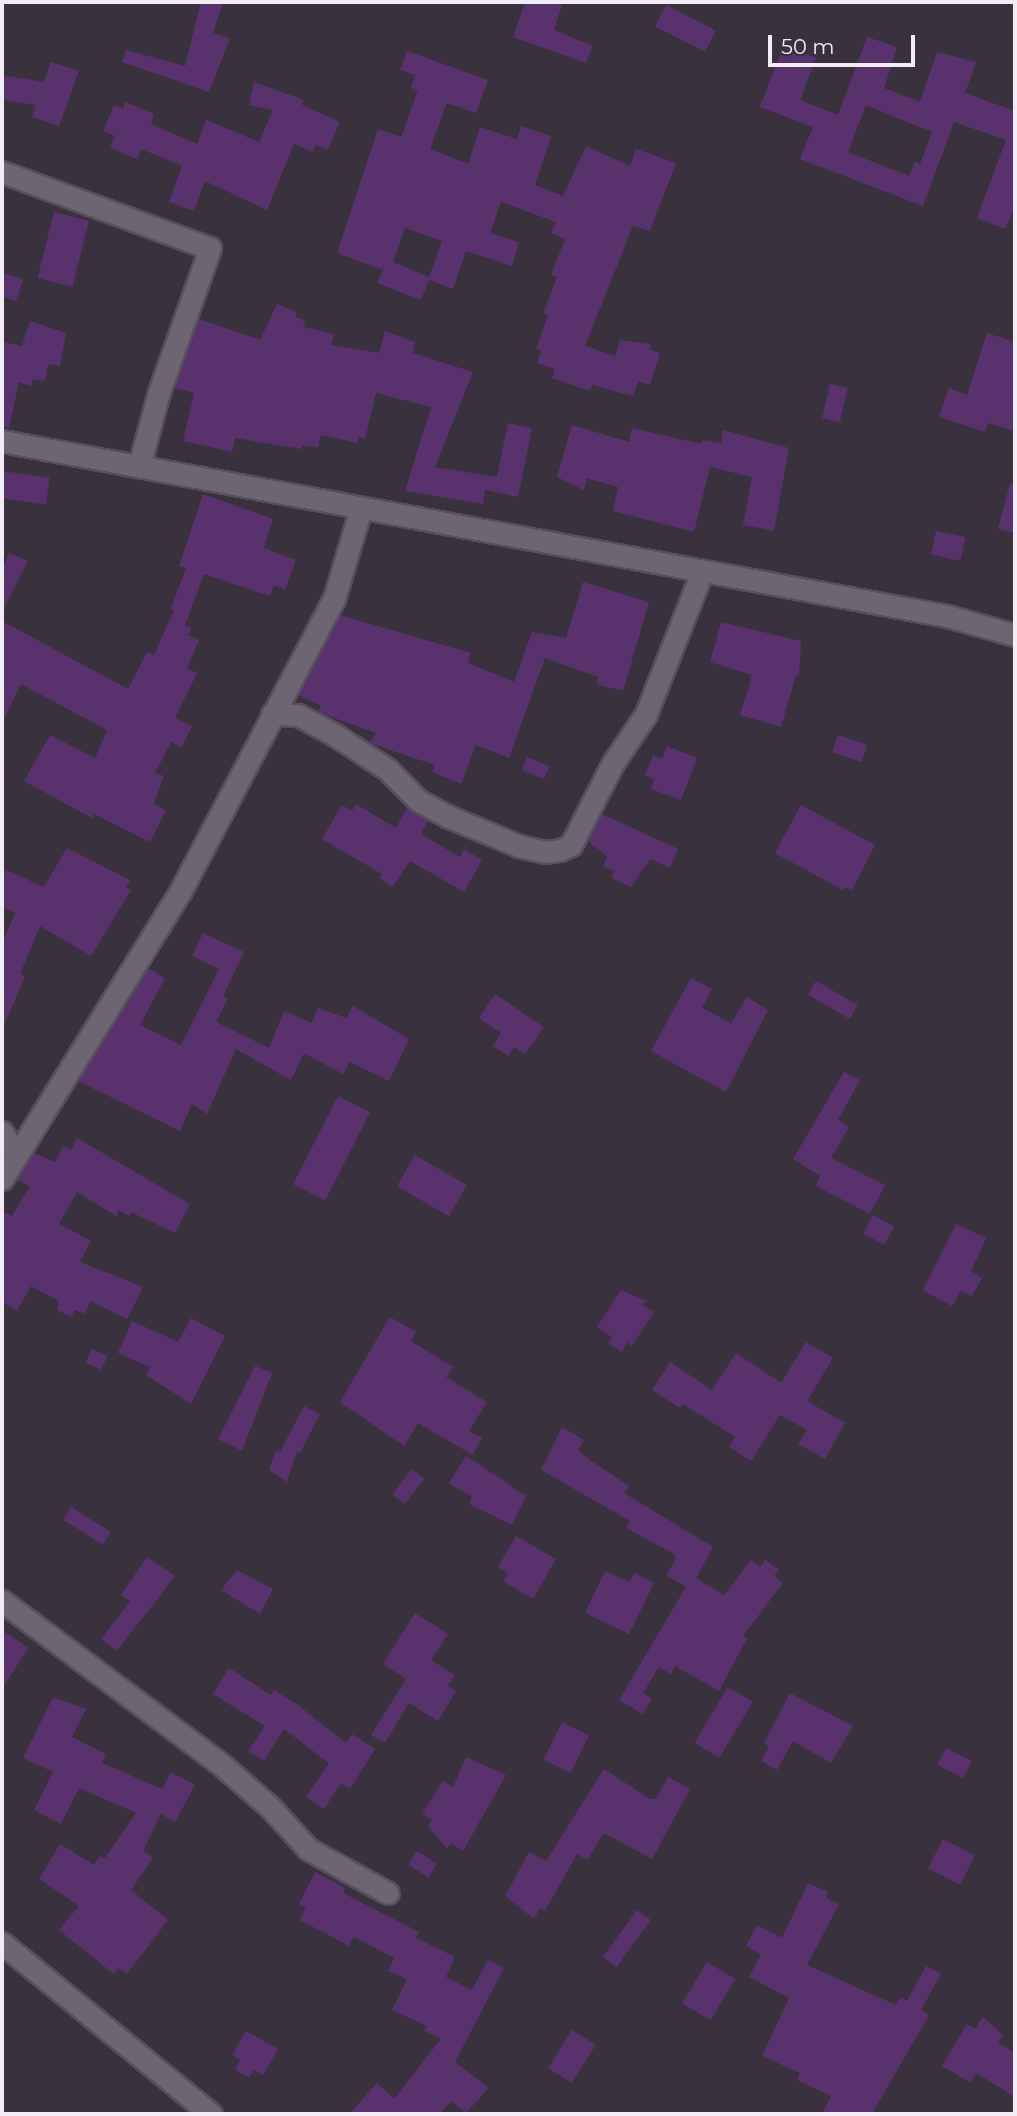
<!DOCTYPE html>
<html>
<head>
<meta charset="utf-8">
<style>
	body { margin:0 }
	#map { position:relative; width:1017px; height:2116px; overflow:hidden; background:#3a313f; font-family:Montserrat,sans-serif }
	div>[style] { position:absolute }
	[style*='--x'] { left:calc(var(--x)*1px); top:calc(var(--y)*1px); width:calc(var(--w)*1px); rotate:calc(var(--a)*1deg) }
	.building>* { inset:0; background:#59326d; transform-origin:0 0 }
	.roads { filter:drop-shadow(2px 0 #57505c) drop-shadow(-2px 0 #57505c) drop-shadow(0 2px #57505c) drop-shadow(0 -2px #57505c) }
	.street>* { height:21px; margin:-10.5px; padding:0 10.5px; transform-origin:10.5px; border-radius:10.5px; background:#6e6574 }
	span { translate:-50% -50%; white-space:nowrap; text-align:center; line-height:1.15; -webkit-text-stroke:6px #3a313f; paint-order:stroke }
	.frame { position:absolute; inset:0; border:4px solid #f2ecf5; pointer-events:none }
	.scale { position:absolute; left:768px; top:35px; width:147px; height:32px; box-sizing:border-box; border:4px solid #f2ecf5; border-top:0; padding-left:9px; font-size:21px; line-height:24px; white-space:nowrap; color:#f2ecf5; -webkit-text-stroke:5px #3a313f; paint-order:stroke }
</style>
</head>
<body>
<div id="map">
	<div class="building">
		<i style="clip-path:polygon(201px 2px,223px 2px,213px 33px,230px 38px,209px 92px,122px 62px,126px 50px,185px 66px)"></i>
		<i style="clip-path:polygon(525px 2px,563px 2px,554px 30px,593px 46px,586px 63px,513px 37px)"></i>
		<i style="left:666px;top:5px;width:56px;height:24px;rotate:27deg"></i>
		<i style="clip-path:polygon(evenodd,867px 37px,897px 47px,884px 88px,920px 102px,937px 52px,976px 62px,965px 93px,1015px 111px,1015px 206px,1005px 229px,977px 218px,1006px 140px,954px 122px,923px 206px,800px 159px,813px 127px,760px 107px,784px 45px,816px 58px,800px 100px,838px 115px,867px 37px,866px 105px,932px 132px,920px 164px,915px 162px,909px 176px,848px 152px,866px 105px)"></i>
		<i style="clip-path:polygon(evenodd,407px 51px,488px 80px,476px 113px,447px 103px,430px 149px,468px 164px,480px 127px,517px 139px,521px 126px,551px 136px,535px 185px,563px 196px,586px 146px,630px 166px,636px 149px,676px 163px,650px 231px,633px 226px,585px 346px,615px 356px,620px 340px,651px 344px,649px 349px,660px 353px,650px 385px,638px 381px,633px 396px,592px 385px,590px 391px,552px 378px,555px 369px,537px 363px,541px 351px,536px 349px,548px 316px,543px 314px,557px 277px,551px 275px,565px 239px,551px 233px,556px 222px,501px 202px,490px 233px,519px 242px,512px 266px,466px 251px,453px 289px,429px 280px,421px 300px,377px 283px,383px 270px,337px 253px,378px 129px,401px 137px,418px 90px,411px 88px,415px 75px,400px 70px,407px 51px,405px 228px,442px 241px,429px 277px,393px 262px,405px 228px)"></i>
		<i style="clip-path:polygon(51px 62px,79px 71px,59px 126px,32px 117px,36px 105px,2px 100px,2px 75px,44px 82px)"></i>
		<i style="clip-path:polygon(254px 82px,304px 100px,302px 105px,340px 122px,328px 150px,316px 145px,313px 152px,294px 144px,267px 210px,205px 181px,194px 211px,169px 202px,182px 166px,141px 149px,137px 159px,110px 148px,115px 136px,103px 131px,114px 105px,123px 109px,125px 102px,154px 114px,151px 124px,197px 144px,206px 120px,259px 142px,273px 110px,249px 105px)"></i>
		<i style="left:54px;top:212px;width:36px;height:68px;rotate:14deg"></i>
		<i style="clip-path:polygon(2px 273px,23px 279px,16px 301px,2px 297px)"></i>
		<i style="clip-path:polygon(277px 304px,297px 312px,295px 317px,305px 320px,303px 327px,334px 334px,331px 345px,379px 353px,385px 331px,415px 342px,413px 353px,473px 372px,435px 467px,497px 477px,508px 423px,532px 428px,518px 497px,485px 490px,483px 504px,405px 491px,431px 407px,376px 393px,365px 439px,359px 437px,358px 443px,321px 435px,318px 448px,302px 445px,301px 449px,235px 438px,232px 452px,183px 441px,194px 393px,174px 388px,199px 319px,260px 340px)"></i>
		<i style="clip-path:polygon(30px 321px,66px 333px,60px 366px,48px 364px,45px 381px,33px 379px,31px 386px,19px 382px,9px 428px,2px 427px,2px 342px,22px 346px)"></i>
		<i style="clip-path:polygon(987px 333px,1015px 342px,1015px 431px,988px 423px,985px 432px,939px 417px,949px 388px,967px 395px)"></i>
		<i style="left:830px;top:384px;width:18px;height:35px;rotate:13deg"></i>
		<i style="clip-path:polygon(572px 425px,629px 442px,632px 428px,701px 444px,702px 440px,721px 443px,723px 430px,789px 448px,774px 531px,743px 525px,752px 477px,710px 467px,694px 532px,613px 511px,618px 487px,587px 478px,584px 490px,557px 477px)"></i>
		<i style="left:2px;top:471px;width:48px;height:27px;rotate:8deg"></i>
		<i style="clip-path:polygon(1010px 483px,1015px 484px,1015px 533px,998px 529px)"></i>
		<i style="clip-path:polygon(203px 494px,273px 519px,264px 548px,296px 560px,285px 590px,274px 585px,270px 596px,204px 574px,185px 625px,192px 628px,188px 635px,199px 640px,187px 668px,197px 673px,175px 718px,192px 726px,181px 748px,171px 742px,155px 773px,164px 776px,154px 804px,166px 810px,150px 842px,94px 814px,92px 818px,24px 781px,50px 735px,95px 758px,107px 730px,21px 684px,2px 723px,2px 621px,128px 689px,147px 652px,154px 655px,174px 610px,171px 609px,186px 568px,179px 566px)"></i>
		<i style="left:936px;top:531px;width:30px;height:24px;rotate:12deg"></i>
		<i style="clip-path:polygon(9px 553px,28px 561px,2px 612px,2px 571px)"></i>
		<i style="clip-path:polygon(583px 582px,649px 602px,623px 691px,596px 684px,598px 677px,545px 658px,509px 758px,476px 745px,461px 784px,432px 772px,435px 765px,375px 745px,370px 742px,376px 733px,326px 715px,318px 711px,321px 706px,298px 695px,340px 615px,471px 653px,468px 663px,514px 682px,532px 632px,566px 638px)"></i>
		<i style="clip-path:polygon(721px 622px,801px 641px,799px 676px,796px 675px,781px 727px,740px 715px,752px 675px,710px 662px)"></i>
		<i style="left:838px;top:735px;width:31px;height:18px;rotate:19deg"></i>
		<i style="clip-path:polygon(667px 746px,697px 758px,681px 800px,651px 789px,654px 779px,645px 776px,653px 755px,662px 759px)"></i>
		<i style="left:527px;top:757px;width:24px;height:14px;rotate:22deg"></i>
		<i style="clip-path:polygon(356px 804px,396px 828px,407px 808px,428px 821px,421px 834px,460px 857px,464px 849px,482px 860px,464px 892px,410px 861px,392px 887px,379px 878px,382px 874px,322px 839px,342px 805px,352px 811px)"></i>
		<i style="clip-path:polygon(801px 805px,875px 845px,852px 890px,845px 887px,843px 890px,775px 853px)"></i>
		<i style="clip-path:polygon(602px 814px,678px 849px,670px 868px,650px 859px,631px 887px,611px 878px,614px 871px,603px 866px,607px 856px,588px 841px)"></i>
		<i style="clip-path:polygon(67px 848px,130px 880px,126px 887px,131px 890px,91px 956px,40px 926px,20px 974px,25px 977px,2px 1030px,2px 943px,15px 913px,2px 907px,2px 880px,6px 870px,44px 887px)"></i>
		<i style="clip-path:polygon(203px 933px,244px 952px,223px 996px,228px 998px,216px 1022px,269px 1048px,284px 1011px,312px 1023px,318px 1008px,346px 1018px,353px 1006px,409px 1039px,389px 1081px,350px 1062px,343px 1074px,304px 1053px,291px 1080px,236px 1049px,207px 1114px,192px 1104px,180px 1131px,78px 1081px,148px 968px,165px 978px,140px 1025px,181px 1045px,219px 969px,192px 956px)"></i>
		<i style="clip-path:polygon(691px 978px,712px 989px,702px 1008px,731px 1023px,747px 997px,768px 1010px,726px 1092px,651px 1051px)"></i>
		<i style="left:816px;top:981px;width:48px;height:16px;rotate:30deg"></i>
		<i style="clip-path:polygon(495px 994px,544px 1027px,525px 1054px,514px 1047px,508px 1056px,493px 1046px,501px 1033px,479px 1018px)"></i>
		<i style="clip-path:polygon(844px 1072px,860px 1080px,838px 1120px,849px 1127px,831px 1158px,885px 1185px,870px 1214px,816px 1186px,820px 1176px,793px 1159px)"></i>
		<i style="left:338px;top:1096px;width:36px;height:99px;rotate:27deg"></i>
		<i style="clip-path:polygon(77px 1138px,190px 1204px,175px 1233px,131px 1212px,129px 1216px,119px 1210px,116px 1216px,77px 1192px,59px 1224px,91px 1241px,80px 1262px,143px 1287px,127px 1319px,91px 1301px,84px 1314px,75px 1310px,71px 1317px,57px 1310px,59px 1301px,31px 1286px,17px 1311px,2px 1302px,2px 1211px,12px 1216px,30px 1186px,17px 1180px,34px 1153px,55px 1162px,63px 1146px,71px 1150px)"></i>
		<i style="left:415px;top:1155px;width:60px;height:36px;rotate:30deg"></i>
		<i style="left:873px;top:1215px;width:24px;height:21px;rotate:28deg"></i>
		<i style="clip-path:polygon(956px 1224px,986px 1238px,971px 1271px,982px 1278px,972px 1296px,961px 1291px,952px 1306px,923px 1290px)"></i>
		<i style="clip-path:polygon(621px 1290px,646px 1301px,643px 1305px,654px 1312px,632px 1346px,627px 1342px,622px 1352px,608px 1343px,612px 1337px,597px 1327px)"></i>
		<i style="clip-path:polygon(390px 1317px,416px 1332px,411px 1341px,453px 1367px,446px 1377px,487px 1402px,469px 1431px,482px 1438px,473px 1455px,418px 1423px,404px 1446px,340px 1402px)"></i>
		<i style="clip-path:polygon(191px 1318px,225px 1336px,191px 1404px,146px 1375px,150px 1367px,118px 1353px,132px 1321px,178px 1342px)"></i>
		<i style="clip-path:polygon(806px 1342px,833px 1358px,807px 1401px,845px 1423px,825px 1459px,798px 1444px,807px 1430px,780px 1415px,751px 1461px,729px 1447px,735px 1437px,683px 1404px,680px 1408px,652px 1390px,670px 1362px,712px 1390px,736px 1353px,781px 1383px)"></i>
		<i style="left:92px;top:1349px;width:17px;height:15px;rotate:25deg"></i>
		<i style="clip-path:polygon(255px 1366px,272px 1373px,242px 1451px,218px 1439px)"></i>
		<i style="clip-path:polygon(304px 1406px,320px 1414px,300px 1453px,297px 1451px,287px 1482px,269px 1470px,276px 1451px,280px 1452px)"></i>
		<i style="clip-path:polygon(562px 1427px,584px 1440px,578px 1450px,587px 1458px,629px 1486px,624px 1493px,713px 1547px,696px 1578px,724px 1595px,751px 1560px,760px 1567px,765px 1560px,779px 1570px,774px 1576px,783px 1583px,743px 1636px,747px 1638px,719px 1691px,675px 1666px,671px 1674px,659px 1667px,643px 1693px,652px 1698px,643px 1714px,619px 1700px,686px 1587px,666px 1575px,676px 1559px,674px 1554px,626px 1528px,630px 1521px,541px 1470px)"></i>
		<i style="clip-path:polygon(466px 1456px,526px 1496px,512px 1525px,469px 1504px,472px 1497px,449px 1483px)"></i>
		<i style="left:412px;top:1469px;width:16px;height:32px;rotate:38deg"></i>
		<i style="left:71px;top:1507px;width:47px;height:15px;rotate:32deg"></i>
		<i style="clip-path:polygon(516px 1536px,556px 1559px,533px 1599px,503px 1581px,508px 1573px,498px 1567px)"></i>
		<i style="clip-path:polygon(147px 1557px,175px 1576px,117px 1651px,101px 1639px,130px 1601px,121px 1595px)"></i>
		<i style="clip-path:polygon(237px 1570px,273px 1589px,260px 1614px,221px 1590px)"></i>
		<i style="clip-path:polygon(605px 1571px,630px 1582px,634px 1573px,654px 1583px,629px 1634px,585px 1613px)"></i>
		<i style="clip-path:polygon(415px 1613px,448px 1634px,431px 1660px,455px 1675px,448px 1686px,456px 1691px,438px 1721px,409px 1703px,385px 1743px,371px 1735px,406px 1679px,383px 1664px)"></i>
		<i style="clip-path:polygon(2px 1630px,28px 1648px,2px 1689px)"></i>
		<i style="clip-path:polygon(229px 1668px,271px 1695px,274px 1690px,298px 1705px,346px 1743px,352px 1734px,375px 1749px,350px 1789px,341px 1783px,324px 1809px,306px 1797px,329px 1763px,284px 1729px,264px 1761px,248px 1751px,265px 1726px,213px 1694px)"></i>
		<i style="left:728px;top:1687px;width:29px;height:65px;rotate:31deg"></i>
		<i style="clip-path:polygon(790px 1693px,853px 1726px,831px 1763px,793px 1741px,777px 1770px,761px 1761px,769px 1746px,764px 1743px)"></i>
		<i style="clip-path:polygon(53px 1697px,86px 1709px,72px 1737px,106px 1754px,102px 1763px,162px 1789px,171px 1772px,195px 1785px,175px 1822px,161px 1814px,143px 1851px,153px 1858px,131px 1890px,168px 1920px,127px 1974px,118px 1968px,114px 1974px,59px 1930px,79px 1906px,39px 1879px,60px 1844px,94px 1865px,100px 1856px,105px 1858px,136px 1813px,79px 1788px,61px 1824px,34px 1810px,53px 1772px,23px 1758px)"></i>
		<i style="left:562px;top:1722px;width:30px;height:42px;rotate:26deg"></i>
		<i style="left:946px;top:1748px;width:29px;height:19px;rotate:27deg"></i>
		<i style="clip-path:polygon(466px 1757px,506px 1775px,463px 1851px,451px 1843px,447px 1849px,428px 1826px,432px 1820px,422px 1814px,443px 1781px,453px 1787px)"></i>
		<i style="clip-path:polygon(604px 1769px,650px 1799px,656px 1799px,668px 1777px,690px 1789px,652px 1859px,604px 1833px,587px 1860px,577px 1854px,545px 1911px,540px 1908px,534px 1919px,505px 1896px,529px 1852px,546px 1861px)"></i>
		<i style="left:943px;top:1839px;width:36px;height:33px;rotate:27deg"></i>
		<i style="left:417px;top:1851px;width:24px;height:16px;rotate:33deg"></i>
		<i style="clip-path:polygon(315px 1872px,345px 1888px,343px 1893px,419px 1932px,416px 1938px,455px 1957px,446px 1977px,472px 1990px,488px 1960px,504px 1968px,455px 2062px,489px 2088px,466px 2113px,451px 2101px,440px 2114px,349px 2114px,377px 2083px,394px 2099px,441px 2039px,424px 2031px,427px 2026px,392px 2010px,407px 1979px,388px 1971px,394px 1958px,354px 1937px,349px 1946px,300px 1920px,306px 1908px,299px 1904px)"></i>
		<i style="clip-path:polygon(808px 1883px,828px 1892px,826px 1898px,839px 1904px,807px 1965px,896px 2005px,901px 1997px,907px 2001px,926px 1966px,941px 1974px,921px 2010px,929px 2015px,872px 2114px,822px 2114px,831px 2096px,797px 2080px,800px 2073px,762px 2056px,789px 1998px,749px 1977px,761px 1954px,746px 1946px,757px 1925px,782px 1938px)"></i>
		<i style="left:637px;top:1910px;width:17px;height:58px;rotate:36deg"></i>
		<i style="left:707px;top:1962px;width:33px;height:48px;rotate:31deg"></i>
		<i style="clip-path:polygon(983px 2017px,1003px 2035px,998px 2043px,1015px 2053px,1015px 2097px,976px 2073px,971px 2083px,942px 2066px,967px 2024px,975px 2029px)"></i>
		<i style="left:572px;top:2030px;width:28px;height:45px;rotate:32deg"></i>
		<i style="clip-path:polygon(246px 2031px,278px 2049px,263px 2075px,254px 2070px,249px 2078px,235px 2070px,240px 2060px,232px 2055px)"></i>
	</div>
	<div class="roads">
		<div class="street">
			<i style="--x:2;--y:172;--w:221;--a:20.1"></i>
			<i style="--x:210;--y:248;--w:153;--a:109.5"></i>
			<i style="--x:159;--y:392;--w:77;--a:105.1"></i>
			<i style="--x:2;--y:441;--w:961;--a:10.49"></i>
			<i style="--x:947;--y:616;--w:71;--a:15.6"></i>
			<i style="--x:272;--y:714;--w:26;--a:2"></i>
			<i style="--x:298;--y:715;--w:42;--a:28.4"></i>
			<i style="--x:335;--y:735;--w:62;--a:33.2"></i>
			<i style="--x:387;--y:769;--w:45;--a:45"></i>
			<i style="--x:419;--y:801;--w:32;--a:28"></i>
			<i style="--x:447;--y:816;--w:78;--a:22.6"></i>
			<i style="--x:519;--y:846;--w:26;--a:13"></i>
			<i style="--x:544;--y:852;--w:16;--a:-7"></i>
			<i style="--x:560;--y:850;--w:12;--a:-24"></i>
			<i style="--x:571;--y:845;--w:92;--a:-62.9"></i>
			<i style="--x:613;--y:763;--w:59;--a:-56"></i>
			<i style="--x:646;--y:714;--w:153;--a:-68.5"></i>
			<i style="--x:2;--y:1132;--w:27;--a:59"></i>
			<i style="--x:2;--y:1179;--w:340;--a:-58.2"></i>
			<i style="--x:181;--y:890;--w:329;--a:-62.3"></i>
			<i style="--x:334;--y:599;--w:95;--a:-73.5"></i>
			<i style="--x:2;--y:1601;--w:276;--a:36.7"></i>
			<i style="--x:223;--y:1766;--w:64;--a:41.2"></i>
			<i style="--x:271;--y:1808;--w:55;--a:47.9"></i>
			<i style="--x:308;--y:1849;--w:91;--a:28.8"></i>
			<i style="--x:2;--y:1943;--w:270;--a:39.3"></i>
		</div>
	</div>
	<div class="frame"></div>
	<div class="scale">50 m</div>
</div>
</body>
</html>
